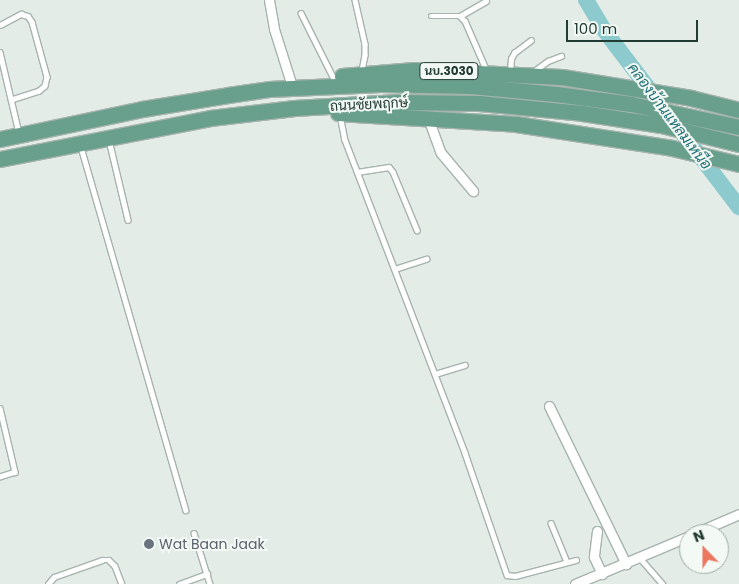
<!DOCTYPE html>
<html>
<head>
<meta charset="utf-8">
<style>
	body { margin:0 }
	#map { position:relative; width:739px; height:584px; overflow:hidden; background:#e3ece7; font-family:Poppins,Sarabun,sans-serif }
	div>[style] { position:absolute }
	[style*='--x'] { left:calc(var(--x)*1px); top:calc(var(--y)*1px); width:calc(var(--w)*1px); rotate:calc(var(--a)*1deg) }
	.river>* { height:16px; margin:-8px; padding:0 8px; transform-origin:8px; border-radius:8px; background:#8dcace }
	.roads { filter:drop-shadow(1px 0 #a6b4ad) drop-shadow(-1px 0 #a6b4ad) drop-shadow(0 1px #a6b4ad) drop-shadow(0 -1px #a6b4ad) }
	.service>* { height:4.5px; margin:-2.25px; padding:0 2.25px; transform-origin:2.25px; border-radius:2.25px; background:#fff }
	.minor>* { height:9px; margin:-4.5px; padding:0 4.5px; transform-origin:4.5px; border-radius:4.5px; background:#fff }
	.primary>* { height:15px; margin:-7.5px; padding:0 7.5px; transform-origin:7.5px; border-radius:7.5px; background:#699f8d }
	.dots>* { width:14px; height:14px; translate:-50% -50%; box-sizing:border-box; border:2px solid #f3f9f5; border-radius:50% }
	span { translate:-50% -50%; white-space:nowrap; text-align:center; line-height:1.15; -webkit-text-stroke:4px #f3f9f5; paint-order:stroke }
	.shield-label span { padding:1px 4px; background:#f3f9f5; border:1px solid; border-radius:4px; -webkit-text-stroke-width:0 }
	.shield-label { font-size:12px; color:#233c33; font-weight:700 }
	.street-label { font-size:14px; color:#233c33 }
	.worship-label { font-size:14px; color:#5b616d }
	.left { translate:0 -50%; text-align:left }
	.water-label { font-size:15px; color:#206f76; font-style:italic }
	.north { position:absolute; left:679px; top:524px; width:50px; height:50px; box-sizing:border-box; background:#f3f9f5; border:1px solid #a0ada7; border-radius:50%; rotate:338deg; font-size:14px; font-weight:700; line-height:20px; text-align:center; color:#233c33 }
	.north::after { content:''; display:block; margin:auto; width:18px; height:22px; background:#ec7761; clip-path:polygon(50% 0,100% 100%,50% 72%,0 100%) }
	.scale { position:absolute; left:566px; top:20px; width:132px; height:22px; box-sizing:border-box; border:2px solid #233c33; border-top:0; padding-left:6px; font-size:15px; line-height:18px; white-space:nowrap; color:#233c33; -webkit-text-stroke:4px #f3f9f5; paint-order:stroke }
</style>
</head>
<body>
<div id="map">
	<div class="river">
		<i style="--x:586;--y:0;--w:35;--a:59"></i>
		<i style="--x:604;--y:30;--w:223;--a:52.7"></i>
	</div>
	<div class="roads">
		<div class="service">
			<i style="--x:355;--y:0;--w:45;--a:77.2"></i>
			<i style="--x:365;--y:44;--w:11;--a:90"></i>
			<i style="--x:365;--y:55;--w:15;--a:101"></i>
			<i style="--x:301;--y:13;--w:72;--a:63.4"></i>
			<i style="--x:431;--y:16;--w:29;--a:0"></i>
			<i style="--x:460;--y:16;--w:7;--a:45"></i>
			<i style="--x:465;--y:21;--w:55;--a:66.3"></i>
			<i style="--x:460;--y:16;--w:30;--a:-30"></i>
			<i style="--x:0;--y:25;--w:24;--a:-28"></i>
			<i style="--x:21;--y:14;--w:7;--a:16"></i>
			<i style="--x:28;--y:16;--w:7;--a:56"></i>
			<i style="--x:32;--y:22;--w:57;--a:74.7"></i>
			<i style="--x:47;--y:77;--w:9;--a:103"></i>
			<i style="--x:45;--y:86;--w:8;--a:140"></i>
			<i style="--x:39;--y:91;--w:29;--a:162"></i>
			<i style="--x:0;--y:52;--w:79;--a:76.8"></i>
			<i style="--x:534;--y:71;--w:17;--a:-36"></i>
			<i style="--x:548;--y:61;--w:14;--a:-21"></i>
			<i style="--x:510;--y:72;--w:13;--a:-86"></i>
			<i style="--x:511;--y:59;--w:7;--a:-63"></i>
			<i style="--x:514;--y:53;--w:21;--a:-37"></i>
			<i style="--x:340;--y:115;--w:25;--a:79"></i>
			<i style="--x:345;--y:140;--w:335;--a:69"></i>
			<i style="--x:465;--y:453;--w:129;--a:71"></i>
			<i style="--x:507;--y:575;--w:8;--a:7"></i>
			<i style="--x:515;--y:576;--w:63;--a:-14.7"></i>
			<i style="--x:109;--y:140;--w:82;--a:76.6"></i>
			<i style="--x:81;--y:147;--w:378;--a:73.9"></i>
			<i style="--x:357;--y:172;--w:32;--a:-9"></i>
			<i style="--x:389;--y:167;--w:6;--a:51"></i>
			<i style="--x:393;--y:172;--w:63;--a:67.5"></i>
			<i style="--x:395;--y:269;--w:33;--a:-18"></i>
			<i style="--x:435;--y:374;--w:31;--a:-17"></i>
			<i style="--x:0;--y:408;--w:66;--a:76.8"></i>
			<i style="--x:15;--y:472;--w:16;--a:162"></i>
			<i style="--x:551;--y:523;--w:42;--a:67.7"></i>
			<i style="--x:194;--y:533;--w:53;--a:72.6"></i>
			<i style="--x:640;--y:558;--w:35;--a:49"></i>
			<i style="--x:48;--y:584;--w:9;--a:-49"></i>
			<i style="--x:54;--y:577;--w:51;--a:-19.5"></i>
			<i style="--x:102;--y:560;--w:7;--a:0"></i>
			<i style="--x:109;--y:560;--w:8;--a:45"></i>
			<i style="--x:115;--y:566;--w:19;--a:69"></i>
			<i style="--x:179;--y:584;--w:30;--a:-20"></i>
		</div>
		<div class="minor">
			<i style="--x:269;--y:0;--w:29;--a:80"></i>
			<i style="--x:274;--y:29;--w:57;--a:72.5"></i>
			<i style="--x:428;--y:118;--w:37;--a:70"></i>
			<i style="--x:441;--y:153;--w:50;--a:49.9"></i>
			<i style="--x:549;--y:406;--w:176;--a:64"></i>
			<i style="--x:597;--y:531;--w:26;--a:97"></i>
			<i style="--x:594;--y:557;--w:19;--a:65"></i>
			<i style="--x:693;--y:534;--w:50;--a:-23.5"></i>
			<i style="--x:575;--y:584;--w:124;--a:-22.8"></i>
		</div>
		<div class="primary">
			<i style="--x:342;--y:76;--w:72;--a:-4.8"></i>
			<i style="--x:414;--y:70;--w:148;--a:2.7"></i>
			<i style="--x:562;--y:77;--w:131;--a:9.2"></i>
			<i style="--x:691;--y:98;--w:49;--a:14"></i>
			<i style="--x:338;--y:113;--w:178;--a:3.5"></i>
			<i style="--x:516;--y:124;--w:158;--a:8.7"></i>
			<i style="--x:672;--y:148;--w:69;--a:13.4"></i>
			<i style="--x:0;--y:139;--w:145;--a:-11.9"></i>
			<i style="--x:142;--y:109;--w:87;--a:-9.2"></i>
			<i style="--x:228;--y:95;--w:41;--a:-8.3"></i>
			<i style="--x:269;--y:89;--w:112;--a:-2.6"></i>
			<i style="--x:381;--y:84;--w:89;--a:1.3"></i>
			<i style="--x:470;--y:86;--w:86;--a:5.3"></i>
			<i style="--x:556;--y:94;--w:76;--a:7.6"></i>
			<i style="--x:631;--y:104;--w:110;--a:12"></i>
			<i style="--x:0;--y:159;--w:214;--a:-11"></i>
			<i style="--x:210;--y:118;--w:85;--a:-6.8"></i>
			<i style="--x:294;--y:108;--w:104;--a:-3.3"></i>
			<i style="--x:398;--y:102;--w:81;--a:0.7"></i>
			<i style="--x:479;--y:103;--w:103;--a:5.5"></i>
			<i style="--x:582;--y:113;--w:80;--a:8.6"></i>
			<i style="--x:661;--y:125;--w:80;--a:13.7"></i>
		</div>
	</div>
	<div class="dots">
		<i style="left:149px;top:544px;background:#6b7280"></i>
	</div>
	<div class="shield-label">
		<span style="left:449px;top:71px">นบ.3030</span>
	</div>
	<div class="street-label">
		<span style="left:369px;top:104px;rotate:-3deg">ถนนชัยพฤกษ์</span>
	</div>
	<div class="worship-label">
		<span class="left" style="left:159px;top:544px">Wat Baan Jaak</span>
	</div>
	<div class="water-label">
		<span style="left:670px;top:116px;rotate:53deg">คลองบ้านแหลมเหนือ</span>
	</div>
	<div class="north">N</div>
	<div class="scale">100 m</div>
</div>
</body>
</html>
